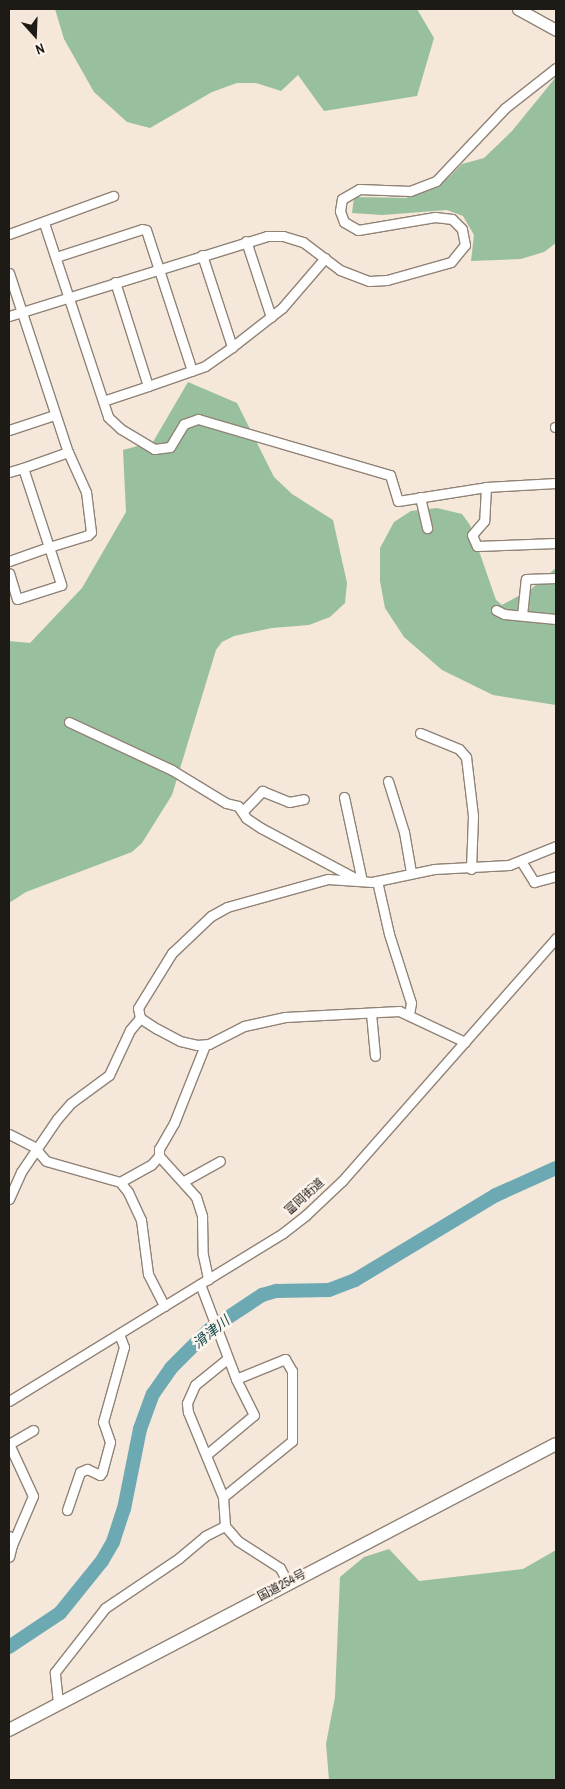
<!DOCTYPE html>
<html>
<head>
<meta charset="utf-8">
<style>
	body { margin:0 }
	#map { position:relative; width:565px; height:1789px; overflow:hidden; background:#f5e7d9; font-family:"Archivo Narrow","Noto Sans JP",sans-serif }
	div>[style] { position:absolute }
	[style*='--x'] { left:calc(var(--x)*1px); top:calc(var(--y)*1px); width:calc(var(--w)*1px); rotate:calc(var(--a)*1deg) }
	.forest>* { inset:0; background:#98c09e }
	.river>* { height:14px; margin:-7px; padding:0 7px; transform-origin:7px; border-radius:7px; background:#6da9b2 }
	.roads { filter:drop-shadow(1px 0 #908376) drop-shadow(-1px 0 #908376) drop-shadow(0 1px #908376) drop-shadow(0 -1px #908376) }
	.minor>* { height:9px; margin:-4.5px; padding:0 4.5px; transform-origin:4.5px; border-radius:4.5px; background:#fff }
	.major>* { height:11px; margin:-5.5px; padding:0 5.5px; transform-origin:5.5px; border-radius:5.5px; background:#fff }
	.highway>* { height:12px; margin:-6px; padding:0 6px; transform-origin:6px; border-radius:6px; background:#fff }
	span { translate:-50% -50%; white-space:nowrap; text-align:center; line-height:1.15; -webkit-text-stroke:5px #fef5ed; paint-order:stroke }
	.street-label { font-size:12px; color:#1e1a15 }
	.water-label { font-size:14px; color:#12494f; font-style:italic }
	.frame { position:absolute; inset:0; border:10px solid #1e1a15; pointer-events:none }
	.north { position:absolute; left:10px; top:10px; width:50px; height:50px; -webkit-text-stroke:4px #fef5ed; paint-order:stroke; rotate:160deg; font-size:14px; font-weight:700; line-height:20px; text-align:center; color:#1e1a15 }
	.north::after { content:''; display:block; margin:auto; width:18px; height:22px; background:#1e1a15; clip-path:polygon(50% 0,100% 100%,50% 72%,0 100%) }
</style>
</head>
<body>
<div id="map">
	<div class="forest">
		<i style="clip-path:polygon(55px 9px,417px 9px,434px 38px,417px 96px,324px 111px,298px 75px,281px 91px,256px 83px,237px 83px,212px 92px,150px 128px,127px 122px,94px 92px,64px 39px)"></i>
		<i style="clip-path:polygon(556px 77px,556px 243px,544px 252px,521px 259px,471px 261px,474px 235px,463px 216px,447px 210px,382px 215px,352px 213px,354px 197px,406px 198px,448px 178px,462px 164px,484px 158px,512px 131px)"></i>
		<i style="clip-path:polygon(188px 382px,237px 403px,274px 477px,292px 494px,333px 520px,347px 583px,345px 603px,330px 617px,309px 625px,272px 628px,234px 636px,222px 642px,216px 650px,172px 795px,142px 843px,132px 852px,26px 892px,9px 903px,9px 641px,30px 643px,82px 588px,126px 512px,123px 450px,153px 442px)"></i>
		<i style="clip-path:polygon(437px 508px,462px 514px,470px 525px,496px 600px,502px 605px,531px 589px,556px 568px,556px 705px,493px 695px,442px 670px,404px 637px,385px 608px,380px 581px,380px 548px,394px 522px,411px 511px)"></i>
		<i style="clip-path:polygon(389px 1549px,419px 1581px,523px 1569px,556px 1550px,556px 1780px,329px 1780px,326px 1744px,335px 1697px,340px 1577px,364px 1557px)"></i>
	</div>
	<div class="river">
		<i style="--x:9;--y:1647;--w:61;--a:-33.7"></i>
		<i style="--x:60;--y:1613;--w:67;--a:-51.1"></i>
		<i style="--x:102;--y:1561;--w:22;--a:-60"></i>
		<i style="--x:113;--y:1542;--w:35;--a:-72"></i>
		<i style="--x:124;--y:1509;--w:82;--a:-78.7"></i>
		<i style="--x:140;--y:1429;--w:37;--a:-70"></i>
		<i style="--x:153;--y:1394;--w:32;--a:-55"></i>
		<i style="--x:171;--y:1368;--w:54;--a:-45"></i>
		<i style="--x:209;--y:1330;--w:64;--a:-33.4"></i>
		<i style="--x:262;--y:1295;--w:15;--a:-16"></i>
		<i style="--x:276;--y:1291;--w:53;--a:-1.1"></i>
		<i style="--x:329;--y:1290;--w:28;--a:-21"></i>
		<i style="--x:355;--y:1280;--w:165;--a:-31.1"></i>
		<i style="--x:496;--y:1195;--w:66;--a:-24.2"></i>
	</div>
	<div class="roads">
		<div class="minor">
			<i style="--x:44;--y:223;--w:204;--a:71.7"></i>
			<i style="--x:108;--y:417;--w:18;--a:43"></i>
			<i style="--x:121;--y:429;--w:39;--a:31"></i>
			<i style="--x:154;--y:449;--w:16;--a:-7"></i>
			<i style="--x:170;--y:447;--w:27;--a:-59"></i>
			<i style="--x:184;--y:424;--w:15;--a:-20"></i>
			<i style="--x:198;--y:419;--w:200;--a:16.3"></i>
			<i style="--x:390;--y:475;--w:27;--a:73"></i>
			<i style="--x:398;--y:501;--w:89;--a:-9"></i>
			<i style="--x:486;--y:487;--w:70;--a:-3.3"></i>
			<i style="--x:9;--y:234;--w:111;--a:-20.1"></i>
			<i style="--x:246;--y:241;--w:80;--a:71.8"></i>
			<i style="--x:202;--y:255;--w:97;--a:71.9"></i>
			<i style="--x:56;--y:257;--w:90;--a:-18"></i>
			<i style="--x:142;--y:229;--w:4;--a:14"></i>
			<i style="--x:146;--y:230;--w:148;--a:71.9"></i>
			<i style="--x:9;--y:273;--w:188;--a:71.8"></i>
			<i style="--x:9;--y:316;--w:270;--a:-17.2"></i>
			<i style="--x:267;--y:236;--w:16;--a:0"></i>
			<i style="--x:283;--y:236;--w:21;--a:17"></i>
			<i style="--x:303;--y:242;--w:46;--a:37.1"></i>
			<i style="--x:340;--y:270;--w:31;--a:21"></i>
			<i style="--x:369;--y:281;--w:18;--a:-3"></i>
			<i style="--x:387;--y:280;--w:66;--a:-15.7"></i>
			<i style="--x:451;--y:262;--w:22;--a:-51"></i>
			<i style="--x:465;--y:245;--w:16;--a:-101"></i>
			<i style="--x:462;--y:229;--w:14;--a:-135"></i>
			<i style="--x:452;--y:219;--w:17;--a:-173"></i>
			<i style="--x:435;--y:217;--w:78;--a:170.4"></i>
			<i style="--x:358;--y:230;--w:16;--a:-150"></i>
			<i style="--x:344;--y:222;--w:12;--a:-110"></i>
			<i style="--x:340;--y:211;--w:12;--a:-81"></i>
			<i style="--x:342;--y:199;--w:20;--a:-30"></i>
			<i style="--x:359;--y:189;--w:51;--a:2.2"></i>
			<i style="--x:410;--y:191;--w:28;--a:-21"></i>
			<i style="--x:436;--y:181;--w:100;--a:-46.6"></i>
			<i style="--x:505;--y:108;--w:65;--a:-38.1"></i>
			<i style="--x:148;--y:386;--w:60;--a:-19.3"></i>
			<i style="--x:205;--y:366;--w:33;--a:-35"></i>
			<i style="--x:232;--y:347;--w:63;--a:-38"></i>
			<i style="--x:282;--y:308;--w:66;--a:-49.3"></i>
			<i style="--x:103;--y:401;--w:47;--a:-18.4"></i>
			<i style="--x:148;--y:386;--w:109;--a:-107.6"></i>
			<i style="--x:555;--y:427;--w:1;--a:0"></i>
			<i style="--x:9;--y:430;--w:47;--a:-18.4"></i>
			<i style="--x:9;--y:472;--w:15;--a:-16"></i>
			<i style="--x:486;--y:487;--w:34;--a:93"></i>
			<i style="--x:484;--y:521;--w:18;--a:131"></i>
			<i style="--x:472;--y:535;--w:12;--a:66"></i>
			<i style="--x:477;--y:546;--w:79;--a:-2.2"></i>
			<i style="--x:420;--y:497;--w:32;--a:77"></i>
			<i style="--x:9;--y:561;--w:42;--a:-19.3"></i>
			<i style="--x:49;--y:547;--w:41;--a:-17.1"></i>
			<i style="--x:88;--y:535;--w:4;--a:-45"></i>
			<i style="--x:91;--y:532;--w:40;--a:-97.1"></i>
			<i style="--x:86;--y:492;--w:44;--a:-114.2"></i>
			<i style="--x:68;--y:452;--w:48;--a:160.4"></i>
			<i style="--x:23;--y:468;--w:83;--a:71.8"></i>
			<i style="--x:49;--y:547;--w:40;--a:72"></i>
			<i style="--x:61;--y:585;--w:46;--a:162.3"></i>
			<i style="--x:17;--y:599;--w:27;--a:-107"></i>
			<i style="--x:496;--y:610;--w:9;--a:27"></i>
			<i style="--x:504;--y:614;--w:52;--a:5.5"></i>
			<i style="--x:522;--y:615;--w:36;--a:-84"></i>
			<i style="--x:526;--y:579;--w:30;--a:-2"></i>
			<i style="--x:69;--y:722;--w:114;--a:25"></i>
			<i style="--x:172;--y:770;--w:63;--a:31.4"></i>
			<i style="--x:226;--y:803;--w:12;--a:14"></i>
			<i style="--x:238;--y:806;--w:14;--a:56"></i>
			<i style="--x:246;--y:818;--w:18;--a:34"></i>
			<i style="--x:261;--y:828;--w:109;--a:28"></i>
			<i style="--x:420;--y:733;--w:42;--a:22.3"></i>
			<i style="--x:459;--y:749;--w:11;--a:49"></i>
			<i style="--x:466;--y:757;--w:59;--a:83.2"></i>
			<i style="--x:473;--y:816;--w:53;--a:92.2"></i>
			<i style="--x:388;--y:781;--w:53;--a:72.6"></i>
			<i style="--x:404;--y:832;--w:41;--a:80.1"></i>
			<i style="--x:344;--y:797;--w:86;--a:77.9"></i>
			<i style="--x:243;--y:811;--w:28;--a:-46"></i>
			<i style="--x:262;--y:791;--w:29;--a:22"></i>
			<i style="--x:289;--y:802;--w:15;--a:-11"></i>
			<i style="--x:521;--y:861;--w:25;--a:58"></i>
			<i style="--x:534;--y:882;--w:23;--a:-15"></i>
			<i style="--x:377;--y:881;--w:54;--a:77.2"></i>
			<i style="--x:389;--y:934;--w:72;--a:72.3"></i>
			<i style="--x:411;--y:1003;--w:11;--a:100"></i>
			<i style="--x:371;--y:1013;--w:43;--a:84.7"></i>
			<i style="--x:465;--y:1042;--w:73;--a:-154.8"></i>
			<i style="--x:399;--y:1011;--w:114;--a:177"></i>
			<i style="--x:285;--y:1017;--w:42;--a:167.6"></i>
			<i style="--x:244;--y:1026;--w:39;--a:153"></i>
			<i style="--x:209;--y:1044;--w:12;--a:175"></i>
			<i style="--x:197;--y:1045;--w:17;--a:-167"></i>
			<i style="--x:180;--y:1041;--w:26;--a:-152"></i>
			<i style="--x:157;--y:1029;--w:20;--a:-147"></i>
			<i style="--x:140;--y:1018;--w:10;--a:-101"></i>
			<i style="--x:138;--y:1008;--w:65;--a:-58.3"></i>
			<i style="--x:172;--y:953;--w:54;--a:-43.5"></i>
			<i style="--x:211;--y:916;--w:18;--a:-29"></i>
			<i style="--x:227;--y:907;--w:105;--a:-15.5"></i>
			<i style="--x:328;--y:879;--w:44;--a:3.9"></i>
			<i style="--x:372;--y:882;--w:63;--a:-11.8"></i>
			<i style="--x:434;--y:869;--w:75;--a:-3.1"></i>
			<i style="--x:509;--y:865;--w:51;--a:-22"></i>
			<i style="--x:9;--y:1134;--w:28;--a:27"></i>
			<i style="--x:34;--y:1147;--w:18;--a:49"></i>
			<i style="--x:46;--y:1161;--w:77;--a:15.8"></i>
			<i style="--x:120;--y:1182;--w:13;--a:51"></i>
			<i style="--x:128;--y:1192;--w:31;--a:65"></i>
			<i style="--x:141;--y:1220;--w:54;--a:82.6"></i>
			<i style="--x:148;--y:1274;--w:36;--a:63"></i>
			<i style="--x:159;--y:1156;--w:55;--a:47.9"></i>
			<i style="--x:196;--y:1197;--w:20;--a:72"></i>
			<i style="--x:202;--y:1216;--w:39;--a:89"></i>
			<i style="--x:203;--y:1255;--w:25;--a:78"></i>
			<i style="--x:184;--y:1181;--w:41;--a:-29.1"></i>
			<i style="--x:120;--y:1182;--w:35;--a:-29"></i>
			<i style="--x:151;--y:1165;--w:12;--a:-48"></i>
			<i style="--x:159;--y:1156;--w:7;--a:-90"></i>
			<i style="--x:159;--y:1149;--w:30;--a:-60"></i>
			<i style="--x:174;--y:1123;--w:84;--a:-68.3"></i>
			<i style="--x:9;--y:1199;--w:30;--a:-66"></i>
			<i style="--x:21;--y:1172;--w:64;--a:-55.8"></i>
			<i style="--x:57;--y:1119;--w:21;--a:-49"></i>
			<i style="--x:71;--y:1103;--w:47;--a:-36.4"></i>
			<i style="--x:109;--y:1075;--w:50;--a:-65"></i>
			<i style="--x:130;--y:1030;--w:16;--a:-50"></i>
			<i style="--x:200;--y:1284;--w:102;--a:69.2"></i>
			<i style="--x:236;--y:1379;--w:53;--a:-22.2"></i>
			<i style="--x:285;--y:1359;--w:14;--a:60"></i>
			<i style="--x:292;--y:1371;--w:70;--a:90"></i>
			<i style="--x:292;--y:1441;--w:89;--a:140.9"></i>
			<i style="--x:227;--y:1359;--w:41;--a:140.9"></i>
			<i style="--x:195;--y:1385;--w:20;--a:114"></i>
			<i style="--x:187;--y:1403;--w:9;--a:84"></i>
			<i style="--x:188;--y:1412;--w:92;--a:67.6"></i>
			<i style="--x:223;--y:1497;--w:29;--a:86"></i>
			<i style="--x:225;--y:1526;--w:20;--a:49"></i>
			<i style="--x:238;--y:1541;--w:50;--a:32.7"></i>
			<i style="--x:280;--y:1568;--w:17;--a:62"></i>
			<i style="--x:9;--y:1401;--w:321;--a:-31.5"></i>
			<i style="--x:283;--y:1233;--w:29;--a:-38"></i>
			<i style="--x:306;--y:1215;--w:50;--a:-43.4"></i>
			<i style="--x:342;--y:1181;--w:324;--a:-48.6"></i>
			<i style="--x:9;--y:1444;--w:57;--a:65.2"></i>
			<i style="--x:33;--y:1496;--w:53;--a:113.2"></i>
			<i style="--x:9;--y:1444;--w:28;--a:-30"></i>
			<i style="--x:206;--y:1455;--w:62;--a:-39.8"></i>
			<i style="--x:254;--y:1415;--w:40;--a:-116.6"></i>
			<i style="--x:67;--y:1510;--w:40;--a:-71.1"></i>
			<i style="--x:80;--y:1472;--w:8;--a:-23"></i>
			<i style="--x:87;--y:1469;--w:14;--a:25"></i>
			<i style="--x:100;--y:1475;--w:4;--a:-56"></i>
			<i style="--x:102;--y:1472;--w:31;--a:-75"></i>
			<i style="--x:110;--y:1442;--w:21;--a:-109"></i>
			<i style="--x:103;--y:1422;--w:78;--a:-74.4"></i>
			<i style="--x:124;--y:1347;--w:14;--a:-111"></i>
			<i style="--x:9;--y:1536;--w:9;--a:72"></i>
			<i style="--x:12;--y:1545;--w:12;--a:104"></i>
			<i style="--x:58;--y:1703;--w:31;--a:-96"></i>
			<i style="--x:55;--y:1672;--w:81;--a:-52"></i>
			<i style="--x:105;--y:1608;--w:89;--a:-34"></i>
			<i style="--x:179;--y:1558;--w:34;--a:-40"></i>
			<i style="--x:205;--y:1536;--w:22;--a:-27"></i>
		</div>
		<div class="major">
			<i style="--x:518;--y:9;--w:43;--a:28.9"></i>
		</div>
		<div class="highway">
			<i style="--x:9;--y:1730;--w:617;--a:-27.6"></i>
		</div>
	</div>
	<div class="street-label">
		<span style="left:305px;top:1197px;rotate:-42deg">富岡街道</span>
		<span style="left:282px;top:1586px;rotate:-28deg">国道254号</span>
	</div>
	<div class="water-label">
		<span style="left:211px;top:1332px;rotate:-39deg">滑津川</span>
	</div>
	<div class="frame"></div>
	<div class="north">N</div>
</div>
</body>
</html>
